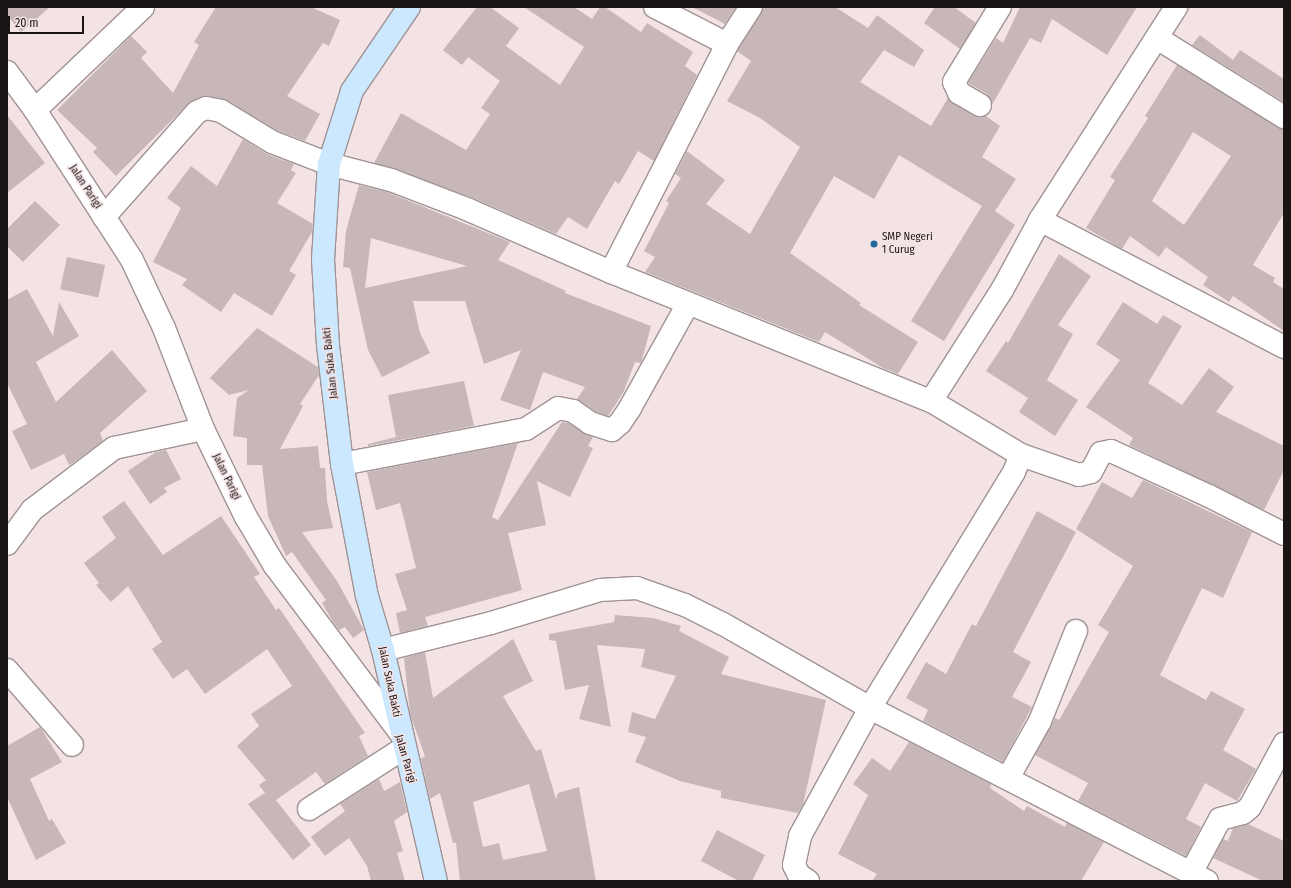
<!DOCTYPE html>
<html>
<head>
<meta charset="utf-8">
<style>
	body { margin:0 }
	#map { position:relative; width:1291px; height:888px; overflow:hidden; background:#f4e3e5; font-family:"Fira Sans Condensed",sans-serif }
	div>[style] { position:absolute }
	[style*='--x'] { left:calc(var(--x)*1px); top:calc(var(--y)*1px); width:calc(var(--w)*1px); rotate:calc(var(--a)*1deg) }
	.building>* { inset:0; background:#c7b7b8; transform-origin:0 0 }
	.roads { filter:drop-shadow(1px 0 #a19293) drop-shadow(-1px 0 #a19293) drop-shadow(0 1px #a19293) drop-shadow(0 -1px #a19293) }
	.minor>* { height:22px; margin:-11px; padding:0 11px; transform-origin:11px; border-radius:11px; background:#fff }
	.tertiary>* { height:22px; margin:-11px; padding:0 11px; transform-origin:11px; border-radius:11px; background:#fff }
	.secondary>* { height:22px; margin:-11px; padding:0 11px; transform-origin:11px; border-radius:11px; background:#cce8fe }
	.dots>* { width:11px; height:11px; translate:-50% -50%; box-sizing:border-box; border:2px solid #f4e3e5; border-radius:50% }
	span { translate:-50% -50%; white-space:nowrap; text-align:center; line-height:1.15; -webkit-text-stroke:3px #f4e3e5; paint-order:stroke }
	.street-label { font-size:11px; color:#1a1415 }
	.poi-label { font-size:11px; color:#1a1415 }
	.left { translate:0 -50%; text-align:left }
	.frame { position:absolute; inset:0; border:8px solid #1a1415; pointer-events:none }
	.scale { position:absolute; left:8px; top:16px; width:76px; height:18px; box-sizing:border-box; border:2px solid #1a1415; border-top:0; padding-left:5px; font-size:12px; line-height:14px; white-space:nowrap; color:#1a1415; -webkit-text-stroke:3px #f4e3e5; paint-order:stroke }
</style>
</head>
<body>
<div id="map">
	<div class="building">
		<i style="clip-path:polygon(7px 7px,50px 7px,21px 32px,7px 15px)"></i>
		<i style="clip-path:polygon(216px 7px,311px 7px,340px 20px,329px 46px,323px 43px,287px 96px,320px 114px,305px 141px,278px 131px,227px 100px,200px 97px,188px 104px,116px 176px,93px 152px,97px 148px,57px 110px,131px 36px,147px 52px,141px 58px,173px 93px,199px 45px,194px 42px)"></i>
		<i style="clip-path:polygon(477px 7px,490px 7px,519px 28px,506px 46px,560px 85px,584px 47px,524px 7px,574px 7px,592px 19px,600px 7px,605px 7px,641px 32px,647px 23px,693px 52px,685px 66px,697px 75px,654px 161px,638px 151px,619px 184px,615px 181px,587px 229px,568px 217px,556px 234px,473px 198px,374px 163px,401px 113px,466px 150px,490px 114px,481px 108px,500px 81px,468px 57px,462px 65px,443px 50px)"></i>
		<i style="clip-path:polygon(692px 7px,736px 7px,725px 24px)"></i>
		<i style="clip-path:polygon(763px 7px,835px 7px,868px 28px,877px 15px,924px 50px,914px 67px,884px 50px,860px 82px,931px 126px,948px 98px,974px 116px,986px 116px,1000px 126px,982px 157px,1016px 179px,995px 211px,1015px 225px,944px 341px,911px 321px,982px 206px,899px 155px,874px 199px,834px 176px,790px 253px,861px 303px,859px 305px,918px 342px,898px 374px,883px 368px,825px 332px,819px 342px,645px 272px,655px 257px,644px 251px,669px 203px,666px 201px,681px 178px,675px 174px,687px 151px,725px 180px,706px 204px,750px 234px,800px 147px,760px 118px,727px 101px,751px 61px,737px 51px)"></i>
		<i style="clip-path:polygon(935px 7px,954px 7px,976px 23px,960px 49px,924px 23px)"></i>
		<i style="clip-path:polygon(1020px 7px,1137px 7px,1107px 55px,1052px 19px,1041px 43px,1030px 38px,992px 105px,987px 94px,968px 83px,996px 38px,1003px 43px)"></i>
		<i style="clip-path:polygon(1200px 35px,1233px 60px,1240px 50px,1284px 79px,1284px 102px,1192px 45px)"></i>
		<i style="clip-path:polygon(evenodd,1177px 65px,1284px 129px,1284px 213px,1253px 265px,1275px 278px,1273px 282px,1284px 289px,1284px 331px,1233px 296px,1229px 302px,1203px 285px,1208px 277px,1166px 247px,1159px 257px,1130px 236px,1122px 249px,1086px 228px,1115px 180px,1110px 177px,1148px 118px,1145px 116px,1177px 65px,1193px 132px,1231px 156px,1184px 225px,1152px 201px,1193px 132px)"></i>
		<i style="clip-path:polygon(7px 115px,45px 163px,7px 193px)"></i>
		<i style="clip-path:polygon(243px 139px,267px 154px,294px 164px,291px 170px,296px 173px,277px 203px,313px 224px,312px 232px,289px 271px,296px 275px,272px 316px,234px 293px,221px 312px,182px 285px,187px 279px,153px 262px,181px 208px,167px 198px,191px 166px,217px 186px)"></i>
		<i style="clip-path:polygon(evenodd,359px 185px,387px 192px,510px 242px,498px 260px,566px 291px,565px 293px,651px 326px,641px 363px,635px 362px,623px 393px,608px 416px,596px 412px,577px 399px,585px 387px,543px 372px,530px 410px,500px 400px,521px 350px,484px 364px,465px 301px,413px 301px,420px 333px,430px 353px,382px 377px,368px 350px,350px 268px,343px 267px,346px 231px,359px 185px,371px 238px,467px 266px,365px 288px,371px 238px)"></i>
		<i style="clip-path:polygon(35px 201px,60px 225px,23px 262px,7px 246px,7px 229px)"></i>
		<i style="clip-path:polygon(1059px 254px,1091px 276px,1058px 325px,1073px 334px,1047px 380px,1078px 400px,1055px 436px,1019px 412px,1028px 398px,986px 371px,1006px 341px,1008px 343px)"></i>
		<i style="left:67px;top:257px;width:39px;height:33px;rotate:12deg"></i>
		<i style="clip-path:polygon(27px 289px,53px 336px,59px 302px,79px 336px,36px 362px,56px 402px,112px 350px,147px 391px,100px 433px,103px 441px,73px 463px,69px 465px,64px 454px,31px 470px,12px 431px,27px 424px,7px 383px,7px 300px)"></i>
		<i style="clip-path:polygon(1123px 302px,1157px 324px,1163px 315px,1182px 326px,1148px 383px,1182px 405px,1209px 368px,1234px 387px,1216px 412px,1284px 446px,1284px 470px,1264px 510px,1129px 445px,1133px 438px,1086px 407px,1120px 360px,1096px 344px)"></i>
		<i style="clip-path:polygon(257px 328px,318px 367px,319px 375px,300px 404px,303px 406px,280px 449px,318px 446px,320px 468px,325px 468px,327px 501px,333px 528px,302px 532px,337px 581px,364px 630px,353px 638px,345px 627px,339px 630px,333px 622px,322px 603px,326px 600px,292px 552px,286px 556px,268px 516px,262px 465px,247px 465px,247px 438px,233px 436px,237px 398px,249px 390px,229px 395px,210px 378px)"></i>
		<i style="clip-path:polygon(464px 381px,474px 426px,368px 446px,368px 444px,396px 437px,388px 395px)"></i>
		<i style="clip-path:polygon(562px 422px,568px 423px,593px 437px,588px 446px,593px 448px,570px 497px,537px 481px,546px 525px,508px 533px,522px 590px,425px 617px,428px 626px,400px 633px,396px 613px,407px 610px,395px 574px,416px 568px,400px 503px,376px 510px,367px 472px,518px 443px,492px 517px,498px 520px)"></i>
		<i style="clip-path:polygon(166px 450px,181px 479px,164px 488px,167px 492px,150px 504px,128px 471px,156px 452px)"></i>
		<i style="clip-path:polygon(1143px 480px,1252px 532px,1223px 598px,1202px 588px,1160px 675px,1206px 700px,1211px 691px,1245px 709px,1223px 750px,1256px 769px,1237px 801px,1205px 783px,1186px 819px,1201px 827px,1186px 856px,1078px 801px,1088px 783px,1035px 755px,1055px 718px,1059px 720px,1109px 632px,1098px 625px,1133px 566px,1076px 529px,1102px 482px,1132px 498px)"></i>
		<i style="clip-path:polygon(124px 501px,163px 555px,221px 516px,260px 574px,254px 577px,276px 610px,279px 608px,365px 733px,359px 736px,368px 756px,325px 784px,316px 772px,276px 800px,311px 845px,293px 860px,248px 804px,265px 793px,259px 785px,266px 780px,237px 746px,259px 726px,251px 714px,292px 686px,267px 649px,205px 694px,187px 669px,173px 679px,152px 649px,162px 642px,128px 586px,111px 602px,96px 585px,99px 583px,84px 563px,116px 538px,102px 517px)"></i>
		<i style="clip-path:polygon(1037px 511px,1076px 532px,1013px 652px,1031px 662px,1012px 697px,1032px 707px,1003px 762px,923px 721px,928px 710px,906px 698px,926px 662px,946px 674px,972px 624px,976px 626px)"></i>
		<i style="clip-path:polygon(615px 615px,653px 618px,681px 626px,679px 631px,729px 657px,721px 674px,826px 700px,803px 805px,798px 813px,721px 798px,721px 791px,680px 781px,635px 762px,646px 737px,628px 732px,632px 712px,655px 719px,676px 676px,641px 667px,645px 649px,597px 645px,611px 727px,579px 719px,589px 685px,565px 690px,556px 641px,549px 640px,549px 634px,614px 622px)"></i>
		<i style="clip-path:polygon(evenodd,513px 639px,533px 681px,503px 696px,536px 751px,541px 749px,556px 799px,558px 793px,579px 787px,596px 881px,460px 881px,456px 843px,453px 843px,440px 793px,430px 799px,421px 759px,425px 756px,410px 714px,404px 658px,425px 652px,433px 698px,513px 639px,529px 784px,547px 851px,503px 860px,499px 843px,483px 847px,473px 802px,529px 784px)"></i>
		<i style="clip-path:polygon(40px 727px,62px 762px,30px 779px,49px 821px,52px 819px,66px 843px,36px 860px,7px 797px,7px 746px)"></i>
		<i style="clip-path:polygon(909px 742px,991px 784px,990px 788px,1024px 811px,1027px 806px,1065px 827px,1067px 823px,1104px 842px,1081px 881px,872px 881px,877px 874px,838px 854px,868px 795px,853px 784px,872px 758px,890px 771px)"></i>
		<i style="clip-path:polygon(379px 779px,384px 791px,400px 782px,407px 812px,394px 821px,403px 851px,397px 853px,405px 881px,371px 881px,367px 866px,349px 838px,325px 856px,311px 837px,345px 811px,340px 804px)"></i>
		<i style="clip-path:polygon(1248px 824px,1284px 841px,1284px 881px,1263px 881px,1213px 858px,1223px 839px,1228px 841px,1233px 828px)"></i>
		<i style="clip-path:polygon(717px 830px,765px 855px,752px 881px,739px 881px,701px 861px)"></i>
	</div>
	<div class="roads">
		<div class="minor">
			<i style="--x:655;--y:7;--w:81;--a:27.2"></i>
			<i style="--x:1157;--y:38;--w:150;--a:31.9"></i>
			<i style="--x:980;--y:105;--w:24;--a:-150"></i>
			<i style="--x:959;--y:93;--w:12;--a:-114"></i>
			<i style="--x:954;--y:82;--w:88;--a:-58.5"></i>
			<i style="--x:35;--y:110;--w:149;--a:-43.6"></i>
			<i style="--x:104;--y:217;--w:140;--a:-48.5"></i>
			<i style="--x:197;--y:112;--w:10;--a:-24"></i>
			<i style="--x:206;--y:108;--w:15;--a:11"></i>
			<i style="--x:221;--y:111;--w:60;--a:31.3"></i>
			<i style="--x:272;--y:142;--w:61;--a:21.1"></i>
			<i style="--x:329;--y:164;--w:64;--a:14.5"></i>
			<i style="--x:391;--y:180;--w:84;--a:21"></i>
			<i style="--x:469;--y:210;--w:155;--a:23.6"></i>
			<i style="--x:611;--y:272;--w:345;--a:22"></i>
			<i style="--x:1040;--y:220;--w:275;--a:27.5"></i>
			<i style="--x:611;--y:272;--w:256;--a:-63"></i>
			<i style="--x:727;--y:44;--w:44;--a:-57"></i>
			<i style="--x:1021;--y:455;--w:61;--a:19"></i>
			<i style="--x:1079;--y:475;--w:12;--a:-14"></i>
			<i style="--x:1091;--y:472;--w:21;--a:-62"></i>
			<i style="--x:1101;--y:453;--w:10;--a:-11"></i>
			<i style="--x:1111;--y:451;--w:108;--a:24.7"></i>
			<i style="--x:1209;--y:496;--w:84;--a:26.9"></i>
			<i style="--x:342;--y:464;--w:187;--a:-10.8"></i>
			<i style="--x:526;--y:429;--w:38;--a:-33"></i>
			<i style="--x:558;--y:408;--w:15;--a:11"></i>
			<i style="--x:573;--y:411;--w:21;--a:35"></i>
			<i style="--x:590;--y:423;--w:23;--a:18"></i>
			<i style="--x:612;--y:430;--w:11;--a:-41"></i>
			<i style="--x:620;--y:423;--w:18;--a:-56"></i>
			<i style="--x:630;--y:408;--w:119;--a:-60.9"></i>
			<i style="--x:7;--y:544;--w:42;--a:-53.7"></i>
			<i style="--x:32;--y:510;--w:103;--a:-37.1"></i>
			<i style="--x:114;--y:448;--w:91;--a:-12.1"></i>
			<i style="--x:383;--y:650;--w:111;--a:-14"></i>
			<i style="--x:491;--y:623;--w:114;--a:-16.8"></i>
			<i style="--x:600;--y:590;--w:37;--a:-3"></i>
			<i style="--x:637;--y:588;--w:51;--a:19.5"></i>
			<i style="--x:685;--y:605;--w:42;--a:26.6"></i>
			<i style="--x:723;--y:624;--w:169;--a:29.7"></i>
			<i style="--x:870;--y:708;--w:379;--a:27.2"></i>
			<i style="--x:7;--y:670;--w:99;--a:49.1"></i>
			<i style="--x:1008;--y:778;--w:65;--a:-60.7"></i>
			<i style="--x:1040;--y:721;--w:97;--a:-68.2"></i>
			<i style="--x:309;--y:809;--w:113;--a:-32.7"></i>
			<i style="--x:1191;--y:873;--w:61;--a:-61.8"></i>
			<i style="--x:1220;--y:819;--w:24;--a:-15"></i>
			<i style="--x:1243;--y:813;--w:9;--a:-41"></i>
			<i style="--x:1250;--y:807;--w:72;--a:-61.6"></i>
			<i style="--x:808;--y:881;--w:11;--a:-146"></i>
			<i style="--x:799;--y:875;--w:11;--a:-117"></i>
			<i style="--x:794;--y:865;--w:30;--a:-78"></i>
			<i style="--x:800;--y:836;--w:146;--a:-61.3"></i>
			<i style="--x:870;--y:708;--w:276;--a:-58.6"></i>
			<i style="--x:1014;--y:472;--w:18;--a:-68"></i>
			<i style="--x:1021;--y:455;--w:105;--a:-149"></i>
			<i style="--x:931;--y:401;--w:132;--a:-57.4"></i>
			<i style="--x:1002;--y:290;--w:80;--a:-61.5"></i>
			<i style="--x:1040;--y:220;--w:253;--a:-57.4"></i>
		</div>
		<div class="tertiary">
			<i style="--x:7;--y:72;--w:47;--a:53.6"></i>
			<i style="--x:35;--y:110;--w:179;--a:57.1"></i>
			<i style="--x:132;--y:260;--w:75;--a:64.8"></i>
			<i style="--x:164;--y:328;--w:108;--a:68.9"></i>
			<i style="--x:203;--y:429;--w:98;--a:64"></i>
			<i style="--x:246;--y:517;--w:57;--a:59.4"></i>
			<i style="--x:275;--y:566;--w:210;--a:53.1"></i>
		</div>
		<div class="secondary">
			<i style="--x:409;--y:7;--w:102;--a:124.2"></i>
			<i style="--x:352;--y:91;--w:77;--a:107.5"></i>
			<i style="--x:329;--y:164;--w:95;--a:93.6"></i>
			<i style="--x:323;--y:259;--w:86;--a:86.7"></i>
			<i style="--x:328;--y:345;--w:120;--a:83.3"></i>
			<i style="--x:342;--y:464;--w:134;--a:79.3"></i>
			<i style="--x:367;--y:596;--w:56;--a:73.5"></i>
			<i style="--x:383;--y:650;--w:237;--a:77.1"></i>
		</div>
	</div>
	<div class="dots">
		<i style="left:874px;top:244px;background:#23689d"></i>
	</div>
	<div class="street-label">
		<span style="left:85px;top:187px;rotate:57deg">Jalan Parigi</span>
		<span style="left:331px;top:363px;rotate:-96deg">Jalan Suka Bakti</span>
		<span style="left:226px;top:477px;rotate:64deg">Jalan Parigi</span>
		<span style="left:389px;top:682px;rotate:78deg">Jalan Suka Bakti</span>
		<span style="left:405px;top:759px;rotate:74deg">Jalan Parigi</span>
	</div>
	<div class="poi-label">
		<span class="left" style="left:882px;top:244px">SMP Negeri<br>1 Curug</span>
	</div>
	<div class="frame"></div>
	<div class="scale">20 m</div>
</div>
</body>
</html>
